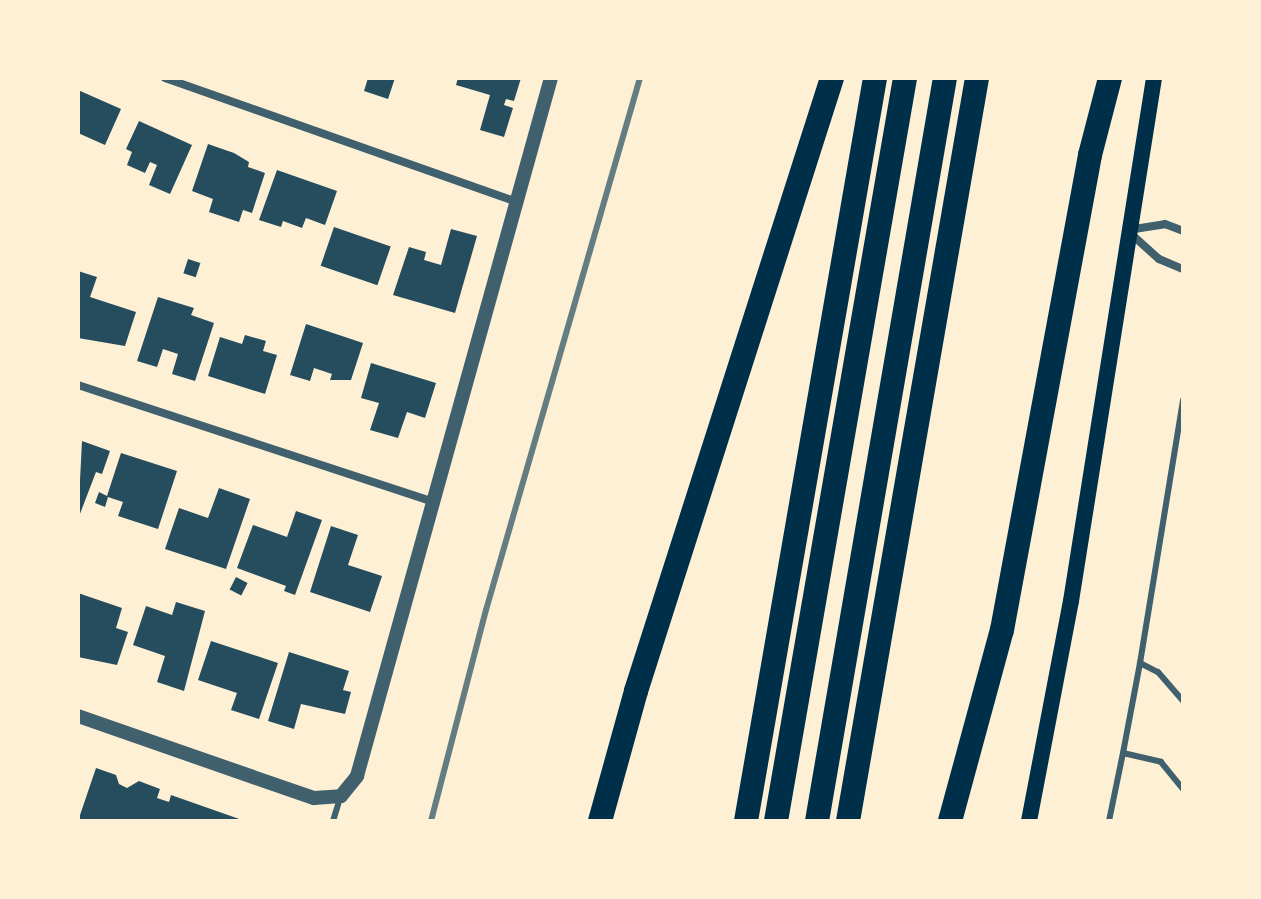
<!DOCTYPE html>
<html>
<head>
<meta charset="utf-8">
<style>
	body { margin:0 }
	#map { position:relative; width:1261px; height:899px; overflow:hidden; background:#fdf0d5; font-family:Overpass,sans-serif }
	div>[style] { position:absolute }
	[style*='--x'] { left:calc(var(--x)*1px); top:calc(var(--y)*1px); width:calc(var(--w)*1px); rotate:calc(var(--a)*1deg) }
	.building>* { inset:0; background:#264d5e; transform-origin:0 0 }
	.service>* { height:6px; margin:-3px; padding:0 3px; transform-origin:3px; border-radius:3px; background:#3f606c }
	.minor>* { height:8px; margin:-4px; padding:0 4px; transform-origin:4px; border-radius:4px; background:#3f606c }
	.tertiary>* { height:14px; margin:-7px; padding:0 7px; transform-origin:7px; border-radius:7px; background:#3f606c }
	.secondary>* { height:16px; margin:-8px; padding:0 8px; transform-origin:8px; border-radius:8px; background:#003049 }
	.motorway>* { height:24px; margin:-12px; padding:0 12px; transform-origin:12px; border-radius:12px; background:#003049 }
	.rail>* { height:6px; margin:-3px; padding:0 3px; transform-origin:3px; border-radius:3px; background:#657d81 }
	span { translate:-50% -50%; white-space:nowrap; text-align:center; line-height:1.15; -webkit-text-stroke:6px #fdf0d5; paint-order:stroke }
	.frame { position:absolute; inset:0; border:80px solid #fdf0d5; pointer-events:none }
</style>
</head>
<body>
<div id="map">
	<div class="building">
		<i style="clip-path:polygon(368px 78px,395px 78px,388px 99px,364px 91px)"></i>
		<i style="clip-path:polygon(458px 78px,521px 78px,514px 101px,506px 99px,504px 105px,513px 108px,504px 137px,480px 130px,490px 95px,456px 85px)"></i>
		<i style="clip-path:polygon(78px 90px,121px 109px,105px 145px,78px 133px)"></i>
		<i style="clip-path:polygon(139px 121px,192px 145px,170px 194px,149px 185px,157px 165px,150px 162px,145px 173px,127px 165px,132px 152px,126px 149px)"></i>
		<i style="clip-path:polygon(208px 144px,234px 153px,249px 162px,248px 167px,265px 173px,252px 213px,243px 210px,239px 222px,209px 212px,213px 199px,192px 191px)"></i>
		<i style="clip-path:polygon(277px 170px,337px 191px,325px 225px,306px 218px,302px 228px,283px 221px,281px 227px,259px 220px)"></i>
		<i style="left:334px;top:227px;width:60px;height:41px;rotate:19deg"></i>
		<i style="clip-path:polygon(451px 229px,477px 236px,455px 313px,393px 295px,409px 247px,426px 252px,424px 260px,441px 265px)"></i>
		<i style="left:188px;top:259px;width:13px;height:15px;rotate:18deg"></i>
		<i style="clip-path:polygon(78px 271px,97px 277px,90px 297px,136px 312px,125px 346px,78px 338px)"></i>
		<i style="clip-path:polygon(158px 297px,194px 308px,191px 315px,214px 323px,195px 381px,172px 374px,178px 354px,163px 349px,157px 367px,137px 361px)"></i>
		<i style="clip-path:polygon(306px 324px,363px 343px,351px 380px,330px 380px,332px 374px,314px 368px,310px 381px,290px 375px)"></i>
		<i style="clip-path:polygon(245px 335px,266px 341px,263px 351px,277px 355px,265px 394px,208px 376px,220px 337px,242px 344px)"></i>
		<i style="clip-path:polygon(371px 363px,436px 383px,425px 418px,407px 412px,398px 438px,370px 430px,379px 403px,361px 398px)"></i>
		<i style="clip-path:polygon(82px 441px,110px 451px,102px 474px,96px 472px,78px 519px)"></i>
		<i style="clip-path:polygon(121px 453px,177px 471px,158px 529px,118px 516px,123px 502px,108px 497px,105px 507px,95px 503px,99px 492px,107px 496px)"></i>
		<i style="clip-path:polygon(219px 488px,250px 499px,226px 569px,165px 549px,179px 508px,208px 518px)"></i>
		<i style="clip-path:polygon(296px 511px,322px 520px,295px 595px,284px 591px,286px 586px,237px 568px,253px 525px,287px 537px)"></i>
		<i style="clip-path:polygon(331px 526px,358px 535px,348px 565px,382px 576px,370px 612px,310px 592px)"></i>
		<i style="left:236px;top:577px;width:13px;height:14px;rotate:27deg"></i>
		<i style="clip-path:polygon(78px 593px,122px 608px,116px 628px,128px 632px,117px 665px,78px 657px)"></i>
		<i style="clip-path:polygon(176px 602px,205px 611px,184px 691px,157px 682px,165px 656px,133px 645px,146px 606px,172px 615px)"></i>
		<i style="clip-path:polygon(211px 641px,278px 663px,259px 719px,231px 710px,237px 693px,198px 680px)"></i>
		<i style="clip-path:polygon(289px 652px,349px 671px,343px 690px,351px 692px,345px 714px,301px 704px,294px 729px,268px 721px)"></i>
		<i style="clip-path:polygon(96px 768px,116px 775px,119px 784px,127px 788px,139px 781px,160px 789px,157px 798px,169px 802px,171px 795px,245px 821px,78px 821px)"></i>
	</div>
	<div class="service">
		<i style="--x:1140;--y:663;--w:267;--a:-80.7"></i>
		<i style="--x:1123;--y:753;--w:92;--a:-79.3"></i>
		<i style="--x:1140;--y:663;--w:20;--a:27"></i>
		<i style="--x:1158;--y:672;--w:38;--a:49"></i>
		<i style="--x:333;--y:821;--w:24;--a:-73"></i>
		<i style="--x:1109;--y:821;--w:69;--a:-78.4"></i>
		<i style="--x:1123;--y:753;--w:39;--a:13"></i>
		<i style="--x:1161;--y:762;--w:35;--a:51"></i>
	</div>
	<div class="minor">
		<i style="--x:165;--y:78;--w:371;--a:19.4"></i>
		<i style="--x:1128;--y:230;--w:37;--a:-9"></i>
		<i style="--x:1165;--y:224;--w:19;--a:21"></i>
		<i style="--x:1130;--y:233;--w:39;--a:42"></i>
		<i style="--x:1159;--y:259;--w:26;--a:23"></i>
		<i style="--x:78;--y:385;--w:371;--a:18.2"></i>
	</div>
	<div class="tertiary">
		<i style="--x:78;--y:716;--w:250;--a:19.2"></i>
		<i style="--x:314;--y:798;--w:27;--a:-4"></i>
		<i style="--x:341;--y:796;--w:26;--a:-51"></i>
		<i style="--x:357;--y:776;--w:724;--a:-74.47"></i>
	</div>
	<div class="secondary">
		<i style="--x:1029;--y:821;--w:224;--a:-79.2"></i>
		<i style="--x:1071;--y:601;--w:530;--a:-80.98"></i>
	</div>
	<div class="motorway">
		<i style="--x:600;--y:821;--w:135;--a:-74.5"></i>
		<i style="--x:636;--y:691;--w:644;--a:-72.27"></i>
		<i style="--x:746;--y:821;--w:754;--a:-80.15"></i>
		<i style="--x:776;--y:821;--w:754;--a:-80.15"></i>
		<i style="--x:817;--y:821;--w:754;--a:-80.23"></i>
		<i style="--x:848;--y:821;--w:754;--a:-80.15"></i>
		<i style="--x:950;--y:821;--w:198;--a:-74.8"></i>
		<i style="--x:1002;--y:630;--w:483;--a:-79.5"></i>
		<i style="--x:1090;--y:155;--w:80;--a:-75.4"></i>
	</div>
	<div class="rail">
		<i style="--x:431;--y:821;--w:218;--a:-75.4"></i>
		<i style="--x:486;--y:610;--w:554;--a:-73.86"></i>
	</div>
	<div class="frame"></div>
</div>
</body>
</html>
